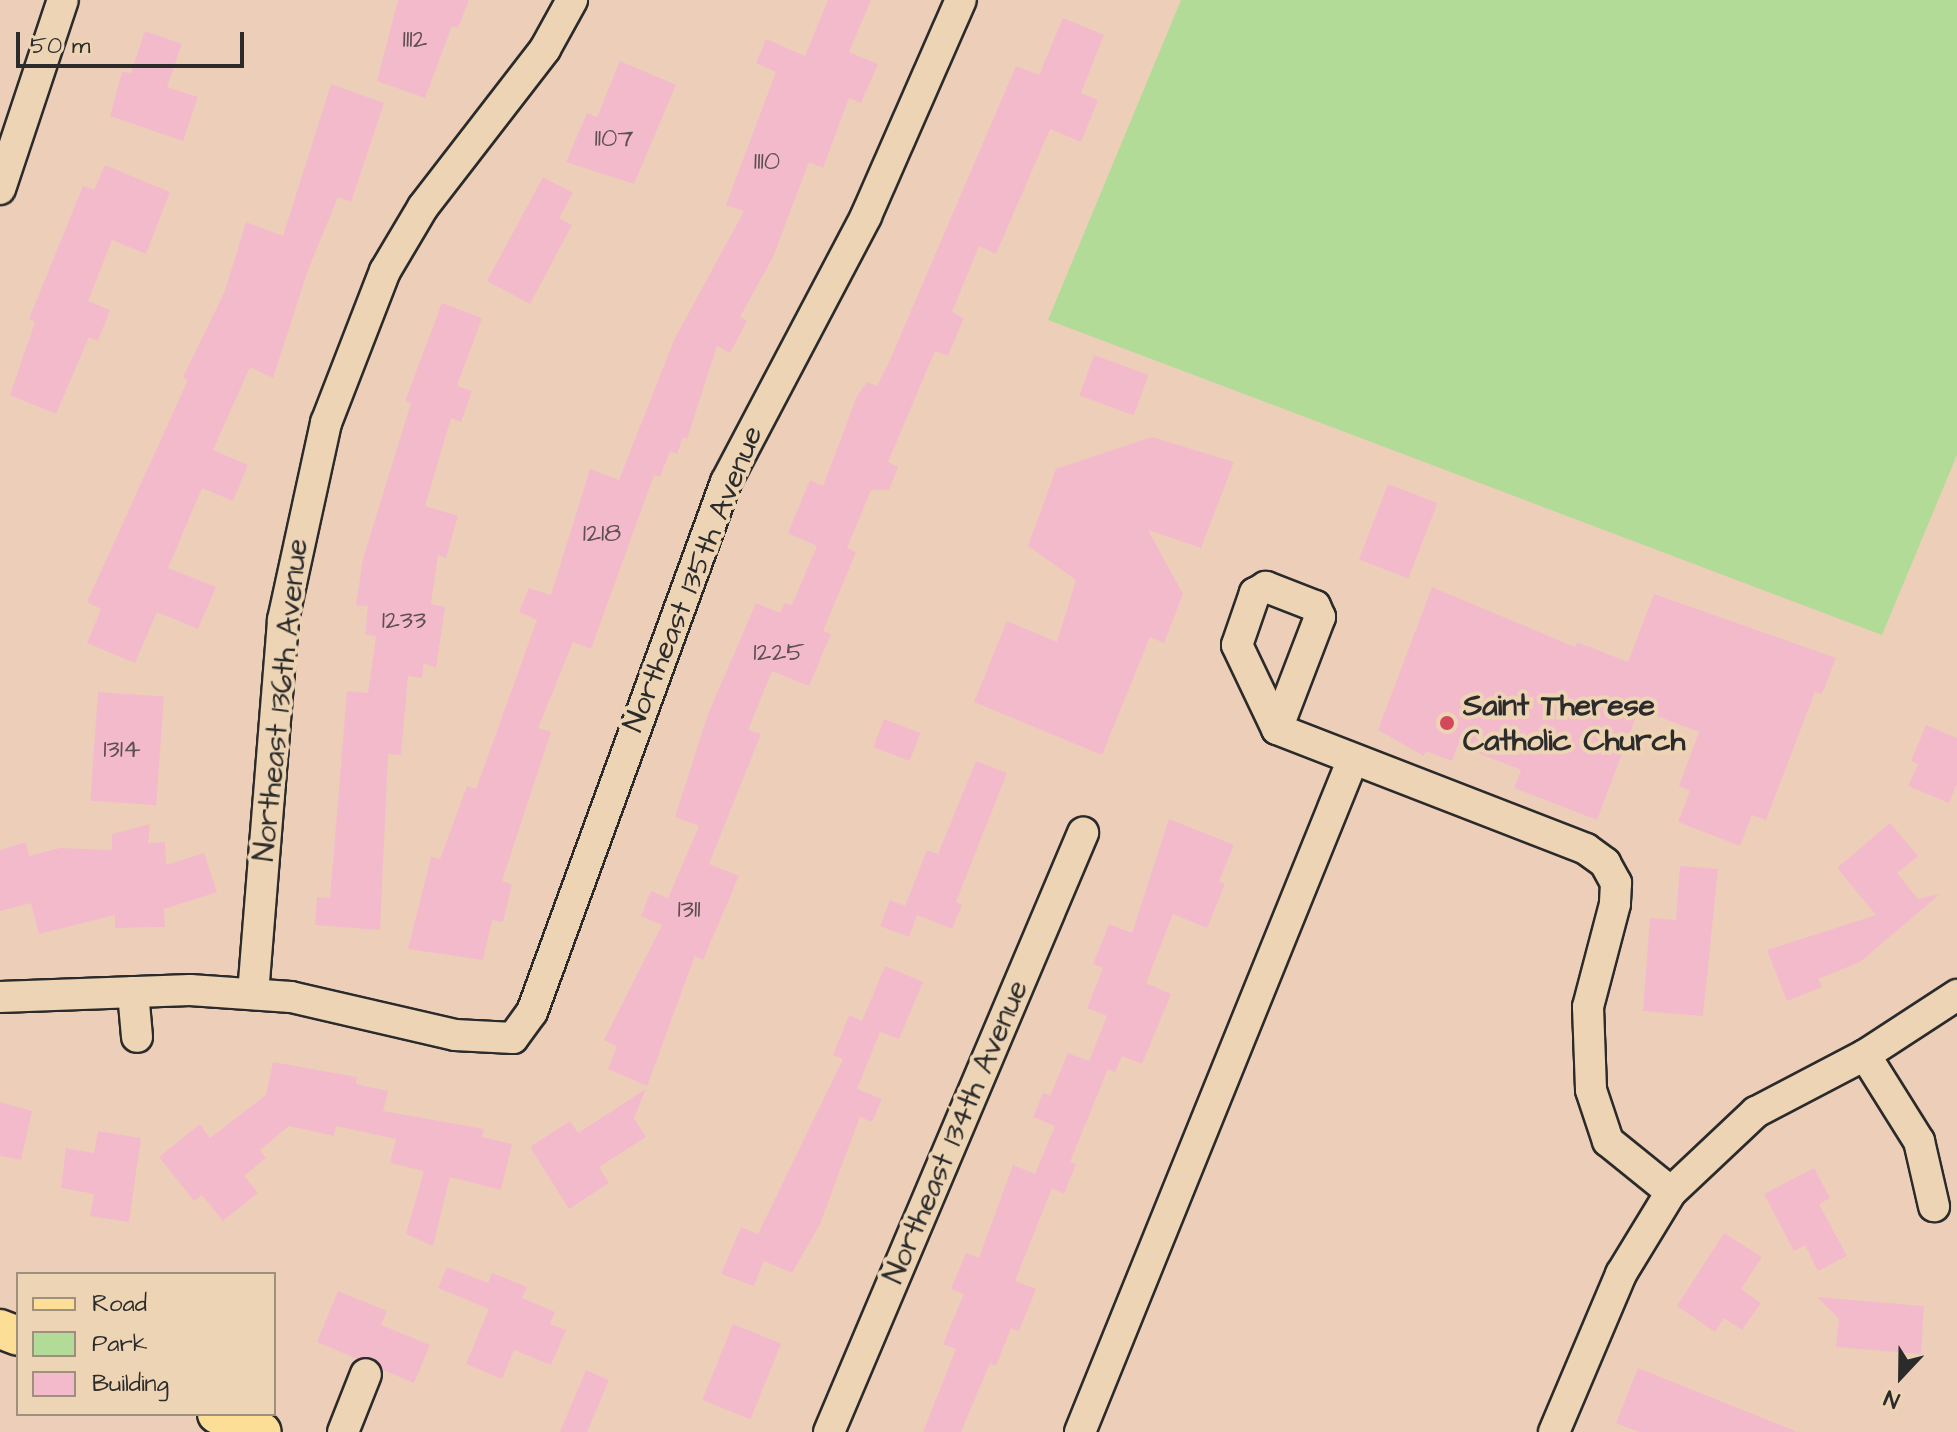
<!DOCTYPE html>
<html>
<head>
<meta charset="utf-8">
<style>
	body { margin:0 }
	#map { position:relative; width:1957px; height:1432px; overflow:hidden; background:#edcfb9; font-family:"Architects Daughter",sans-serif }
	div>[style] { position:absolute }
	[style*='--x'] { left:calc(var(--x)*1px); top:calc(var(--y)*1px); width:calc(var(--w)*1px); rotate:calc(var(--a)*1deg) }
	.green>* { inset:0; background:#b2db98 }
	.building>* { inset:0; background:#f3bacc; transform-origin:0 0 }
	.roads { filter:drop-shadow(2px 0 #2b2b2b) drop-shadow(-2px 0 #2b2b2b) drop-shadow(0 2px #2b2b2b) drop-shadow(0 -2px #2b2b2b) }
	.minor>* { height:30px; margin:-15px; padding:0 15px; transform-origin:15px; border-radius:15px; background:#ecd4b4 }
	.major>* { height:38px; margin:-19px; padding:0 19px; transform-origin:19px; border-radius:19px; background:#fcde96 }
	.dots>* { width:22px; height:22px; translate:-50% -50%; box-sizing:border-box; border:4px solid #ecd4b4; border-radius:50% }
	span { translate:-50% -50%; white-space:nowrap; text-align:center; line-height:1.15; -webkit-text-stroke:8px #ecd4b4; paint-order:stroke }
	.number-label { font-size:26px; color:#5d4f53 }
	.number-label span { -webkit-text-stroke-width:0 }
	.street-label { font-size:30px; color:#2b2b2b }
	.poi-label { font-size:30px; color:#2b2b2b; font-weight:700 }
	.left { translate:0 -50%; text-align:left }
	.legend { position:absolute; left:16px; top:1272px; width:260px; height:144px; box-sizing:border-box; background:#ecd4b4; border:2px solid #9f907d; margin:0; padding:10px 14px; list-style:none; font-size:24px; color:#2b2b2b }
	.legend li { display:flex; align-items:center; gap:16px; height:40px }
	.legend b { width:40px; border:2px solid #9f907d }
	.north { position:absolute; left:1861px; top:1336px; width:80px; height:80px; -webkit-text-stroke:6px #ecd4b4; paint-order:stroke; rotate:202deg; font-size:22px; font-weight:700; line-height:32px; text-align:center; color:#2b2b2b }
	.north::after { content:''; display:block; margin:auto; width:28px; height:36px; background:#2b2b2b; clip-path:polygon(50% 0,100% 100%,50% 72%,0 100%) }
	.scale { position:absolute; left:16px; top:32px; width:228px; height:36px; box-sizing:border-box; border:4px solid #2b2b2b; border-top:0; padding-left:10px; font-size:24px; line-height:28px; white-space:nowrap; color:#2b2b2b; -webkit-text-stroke:6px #ecd4b4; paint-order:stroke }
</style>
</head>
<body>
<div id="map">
	<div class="green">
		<i style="clip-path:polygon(1181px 0,1957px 0,1957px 455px,1882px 635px,1048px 320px)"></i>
	</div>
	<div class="building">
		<i style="clip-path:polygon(398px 0,469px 0,458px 28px,452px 26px,425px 98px,377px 81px)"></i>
		<i style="clip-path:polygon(828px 0,871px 0,849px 52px,878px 64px,861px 103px,849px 98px,823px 168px,809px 162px,773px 257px,740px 317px,747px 321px,730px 353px,717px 346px,687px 439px,683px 437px,677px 454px,670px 451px,660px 477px,654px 475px,591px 649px,573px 642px,538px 728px,551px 732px,502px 881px,512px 884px,503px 922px,492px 920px,483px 960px,408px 949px,431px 857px,440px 859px,467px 786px,476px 789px,537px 620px,519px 612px,529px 588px,551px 595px,590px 469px,619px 480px,674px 340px,744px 211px,726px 205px,776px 72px,756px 63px,766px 39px,805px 56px)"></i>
		<i style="clip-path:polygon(1063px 18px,1104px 35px,1081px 93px,1098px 100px,1081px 142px,1050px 129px,996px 254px,979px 246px,952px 312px,964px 318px,948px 356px,935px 351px,888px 462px,898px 467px,889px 490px,871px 490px,847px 548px,856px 552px,823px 631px,831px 634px,809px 686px,772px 671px,748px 730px,761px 734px,709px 864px,739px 876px,703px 960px,695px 956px,647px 1086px,608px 1069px,617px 1046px,604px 1040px,662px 925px,641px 916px,651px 891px,668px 898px,699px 826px,675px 817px,708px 714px,756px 603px,780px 613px,785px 603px,792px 605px,817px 546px,788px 533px,810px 480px,823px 486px,857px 396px,867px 382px,877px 386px,890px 360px,1016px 66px,1039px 75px)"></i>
		<i style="clip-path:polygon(145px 31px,182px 44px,167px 87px,198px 97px,183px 141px,110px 116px,122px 72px,131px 73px)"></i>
		<i style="clip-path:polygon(620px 61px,676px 85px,634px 184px,566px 162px,587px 113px,597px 117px)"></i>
		<i style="clip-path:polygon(331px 84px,384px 103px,351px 202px,338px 197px,308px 270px,273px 378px,250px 367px,213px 450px,248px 465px,233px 501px,202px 488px,168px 568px,216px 587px,198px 629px,157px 612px,135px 663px,87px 643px,101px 609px,87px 602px,188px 380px,183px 377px,225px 291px,246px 222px,283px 236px)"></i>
		<i style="clip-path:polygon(105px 165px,170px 192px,146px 254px,112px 240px,88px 301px,110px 310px,98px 341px,89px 337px,56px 414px,10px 395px,35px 322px,29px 319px,83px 186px,94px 190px)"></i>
		<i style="clip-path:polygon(543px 177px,573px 193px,559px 218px,572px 225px,530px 304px,487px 281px)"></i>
		<i style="clip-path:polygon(442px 303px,482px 318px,457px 386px,472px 391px,461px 422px,451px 418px,425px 506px,458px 516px,446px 558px,438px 555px,431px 604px,445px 607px,436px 668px,424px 663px,422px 678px,408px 676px,401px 755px,388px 754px,380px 930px,315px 925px,317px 897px,330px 898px,347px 691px,368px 693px,376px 636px,365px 635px,368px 606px,356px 605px,363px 559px,411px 403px,405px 401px)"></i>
		<i style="left:1094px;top:355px;width:58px;height:43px;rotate:20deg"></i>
		<i style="clip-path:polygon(1152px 437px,1234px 462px,1201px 548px,1148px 530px,1183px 594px,1164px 643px,1150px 637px,1102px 755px,974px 702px,1007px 621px,1057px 642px,1076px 580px,1028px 546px,1056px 469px)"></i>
		<i style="left:1388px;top:484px;width:53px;height:81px;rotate:21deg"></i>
		<i style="clip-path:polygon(1432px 587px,1575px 647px,1577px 642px,1628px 662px,1654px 594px,1836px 658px,1822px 694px,1815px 692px,1766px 820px,1752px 815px,1740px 846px,1678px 822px,1690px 791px,1679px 786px,1699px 732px,1639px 709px,1597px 820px,1514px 788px,1521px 770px,1458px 745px,1452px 761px,1426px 751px,1424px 756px,1378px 730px)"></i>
		<i style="left:98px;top:692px;width:66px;height:109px;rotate:4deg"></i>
		<i style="left:884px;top:719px;width:39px;height:30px;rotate:21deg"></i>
		<i style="clip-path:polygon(1926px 725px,1957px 738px,1957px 784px,1949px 803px,1908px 786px,1918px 764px,1911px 761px)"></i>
		<i style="clip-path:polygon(976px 761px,1007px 773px,956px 902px,962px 905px,952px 929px,917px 915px,909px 937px,880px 926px,890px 900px,905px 906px,927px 850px,938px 854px)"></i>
		<i style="clip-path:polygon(1169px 819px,1234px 845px,1219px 881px,1225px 884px,1207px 928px,1173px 914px,1146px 983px,1171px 994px,1142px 1064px,1122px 1056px,1115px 1072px,1108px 1069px,1070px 1162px,1076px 1164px,1064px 1194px,1052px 1188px,1015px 1281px,1036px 1289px,1019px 1331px,1011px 1328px,996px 1366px,990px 1363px,961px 1432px,923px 1432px,956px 1349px,943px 1344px,964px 1294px,951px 1289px,966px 1253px,979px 1258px,1013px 1165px,1035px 1174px,1055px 1126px,1033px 1117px,1043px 1093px,1050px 1096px,1068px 1053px,1089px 1061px,1107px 1016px,1087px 1008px,1103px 968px,1093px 964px,1109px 924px,1132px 933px)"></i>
		<i style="clip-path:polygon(1890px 823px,1918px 856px,1897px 873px,1918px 899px,1940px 894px,1860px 962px,1818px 979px,1822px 987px,1787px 1001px,1767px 950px,1876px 915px,1837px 868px)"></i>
		<i style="clip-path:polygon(150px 824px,148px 843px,165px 842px,166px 865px,204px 853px,217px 892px,164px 909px,165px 927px,115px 928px,115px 915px,39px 934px,31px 903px,0 911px,0 850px,26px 842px,29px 856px,60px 848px,112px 850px,112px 834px)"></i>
		<i style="clip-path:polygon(1680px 866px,1718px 869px,1703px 1016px,1643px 1011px,1650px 918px,1676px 920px)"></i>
		<i style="clip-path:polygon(885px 966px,923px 982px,899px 1039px,880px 1032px,857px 1089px,882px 1099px,872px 1122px,860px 1117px,820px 1224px,792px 1273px,764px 1261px,754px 1286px,721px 1274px,741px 1227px,758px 1234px,843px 1059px,833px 1055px,849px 1015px,862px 1021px)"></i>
		<i style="clip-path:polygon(273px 1062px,357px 1077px,356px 1084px,388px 1091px,383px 1111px,484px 1129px,482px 1137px,512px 1144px,501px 1190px,450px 1177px,433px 1246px,406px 1234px,424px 1171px,390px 1163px,396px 1139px,336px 1126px,334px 1136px,289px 1126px,260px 1150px,266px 1158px,244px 1176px,258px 1193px,223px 1221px,202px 1195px,194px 1201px,159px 1157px,200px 1124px,210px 1138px,266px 1095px)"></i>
		<i style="clip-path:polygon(646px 1089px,634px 1118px,646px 1137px,599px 1167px,609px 1183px,569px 1209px,530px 1147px,570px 1121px,578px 1133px)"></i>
		<i style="clip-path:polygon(0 1102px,32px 1111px,21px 1160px,0 1156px)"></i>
		<i style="clip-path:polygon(98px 1131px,141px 1138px,129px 1222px,90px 1216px,94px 1194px,61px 1188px,66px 1148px,94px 1153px)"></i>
		<i style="clip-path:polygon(1814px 1168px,1830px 1198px,1819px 1204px,1847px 1256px,1818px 1271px,1805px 1245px,1794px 1251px,1764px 1194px)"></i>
		<i style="clip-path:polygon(1724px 1233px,1762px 1257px,1741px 1289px,1761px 1303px,1742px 1330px,1724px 1318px,1715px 1332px,1677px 1306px)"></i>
		<i style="clip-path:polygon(447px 1267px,488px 1283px,492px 1273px,527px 1287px,522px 1298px,555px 1312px,550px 1324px,566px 1330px,551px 1365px,514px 1350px,502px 1379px,466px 1364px,489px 1309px,438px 1288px)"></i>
		<i style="clip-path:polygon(338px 1291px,387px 1311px,381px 1325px,430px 1345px,414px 1383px,383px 1370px,373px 1358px,357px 1359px,317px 1342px)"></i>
		<i style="clip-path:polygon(1817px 1297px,1924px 1306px,1921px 1354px,1836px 1347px,1839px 1319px)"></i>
		<i style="left:733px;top:1324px;width:52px;height:82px;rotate:22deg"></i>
		<i style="clip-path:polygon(1638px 1368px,1795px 1431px,1795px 1432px,1639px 1432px,1616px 1423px)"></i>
		<i style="clip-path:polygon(586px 1370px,609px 1380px,587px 1432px,560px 1432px)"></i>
	</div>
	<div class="roads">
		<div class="minor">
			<i style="--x:0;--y:189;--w:199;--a:-71.6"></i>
			<i style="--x:1277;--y:729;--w:120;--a:-69"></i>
			<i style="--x:1320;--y:617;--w:12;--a:-114"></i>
			<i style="--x:1315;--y:606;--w:53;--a:-158.8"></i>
			<i style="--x:1266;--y:587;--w:13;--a:151"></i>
			<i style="--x:1255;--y:593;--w:55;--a:109.1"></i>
			<i style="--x:1237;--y:645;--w:93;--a:64.5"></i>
			<i style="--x:1277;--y:729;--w:331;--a:21.2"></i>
			<i style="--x:1586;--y:849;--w:24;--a:36"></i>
			<i style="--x:1605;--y:863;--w:23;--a:61"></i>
			<i style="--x:1616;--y:883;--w:21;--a:93"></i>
			<i style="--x:1615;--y:904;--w:106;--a:104.7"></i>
			<i style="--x:1588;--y:1007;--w:83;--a:87.9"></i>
			<i style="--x:1591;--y:1090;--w:54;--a:71.6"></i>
			<i style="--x:1608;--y:1141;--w:81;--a:39"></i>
			<i style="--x:133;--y:992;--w:45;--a:84.9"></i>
			<i style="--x:253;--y:994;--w:375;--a:-85.4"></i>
			<i style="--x:283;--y:620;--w:202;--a:-77.7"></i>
			<i style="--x:326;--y:423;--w:163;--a:-68.8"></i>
			<i style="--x:385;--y:271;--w:74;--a:-59.3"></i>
			<i style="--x:423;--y:207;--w:200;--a:-52.3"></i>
			<i style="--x:545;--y:49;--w:56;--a:-61.1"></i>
			<i style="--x:0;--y:997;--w:190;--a:-2.1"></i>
			<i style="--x:190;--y:990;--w:101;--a:4"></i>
			<i style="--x:291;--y:997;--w:168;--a:13"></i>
			<i style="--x:455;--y:1035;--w:58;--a:3"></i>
			<i style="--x:513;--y:1038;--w:32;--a:-54"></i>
			<i style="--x:532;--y:1012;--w:564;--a:-69.9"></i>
			<i style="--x:726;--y:482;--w:301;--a:-62.2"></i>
			<i style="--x:866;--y:216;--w:236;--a:-66.3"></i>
			<i style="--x:1865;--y:1055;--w:102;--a:57.9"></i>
			<i style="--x:1919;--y:1141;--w:67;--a:77"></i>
			<i style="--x:343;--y:1432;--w:62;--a:-68.4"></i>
			<i style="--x:829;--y:1432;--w:651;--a:-67.02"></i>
			<i style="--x:1080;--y:1432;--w:726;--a:-67.92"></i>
			<i style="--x:1554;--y:1432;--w:172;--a:-67"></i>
			<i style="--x:1621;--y:1274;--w:96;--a:-58.6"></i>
			<i style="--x:1671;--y:1192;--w:117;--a:-43.3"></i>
			<i style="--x:1756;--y:1112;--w:123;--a:-27.6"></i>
			<i style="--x:1865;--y:1055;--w:110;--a:-33.1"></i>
		</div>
		<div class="major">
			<i style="--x:0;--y:1329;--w:19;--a:21"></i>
			<i style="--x:217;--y:1414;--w:48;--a:21.8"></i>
		</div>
	</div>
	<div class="dots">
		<i style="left:1447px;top:723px;background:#d1495b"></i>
	</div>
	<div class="number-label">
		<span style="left:415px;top:40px">1112</span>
		<span style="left:614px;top:139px">1107</span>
		<span style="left:767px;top:162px">1110</span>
		<span style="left:602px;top:534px">1218</span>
		<span style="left:404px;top:621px">1233</span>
		<span style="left:779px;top:653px">1225</span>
		<span style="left:122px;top:750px">1314</span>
		<span style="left:689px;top:910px">1311</span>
	</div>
	<div class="street-label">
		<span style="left:693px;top:579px;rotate:-68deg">Northeast 135th Avenue</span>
		<span style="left:281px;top:700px;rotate:-84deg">Northeast 136th Avenue</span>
		<span style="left:956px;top:1132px;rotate:-67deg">Northeast 134th Avenue</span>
	</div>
	<div class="poi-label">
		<span class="left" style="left:1463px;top:723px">Saint Therese<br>Catholic Church</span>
	</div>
	<ul class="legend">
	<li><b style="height:10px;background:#fcde96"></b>Road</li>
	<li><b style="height:22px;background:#b2db98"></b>Park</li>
	<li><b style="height:22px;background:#f3bacc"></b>Building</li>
	</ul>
	<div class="north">N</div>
	<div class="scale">50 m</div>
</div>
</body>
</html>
